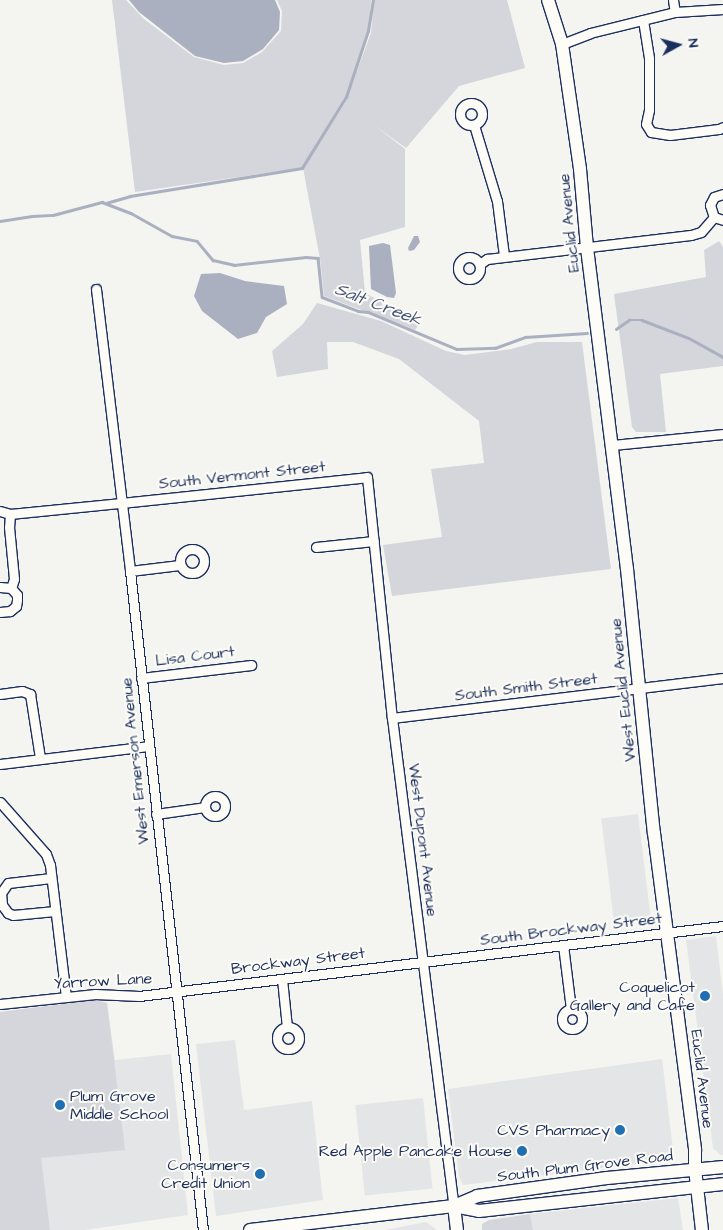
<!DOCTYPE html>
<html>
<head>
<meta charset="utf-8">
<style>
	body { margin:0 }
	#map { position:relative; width:723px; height:1230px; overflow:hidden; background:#f4f4f1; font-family:"Architects Daughter",sans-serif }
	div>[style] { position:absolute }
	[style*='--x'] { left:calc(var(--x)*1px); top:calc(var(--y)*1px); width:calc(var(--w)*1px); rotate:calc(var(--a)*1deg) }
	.built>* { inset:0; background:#e4e5e6; transform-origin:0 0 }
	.green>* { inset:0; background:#d4d6db }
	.water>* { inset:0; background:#aab0bf }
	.stream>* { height:2.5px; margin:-1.25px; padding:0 1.25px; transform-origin:1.25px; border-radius:1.25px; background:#aab0bf }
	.roads { filter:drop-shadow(1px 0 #1b2f5e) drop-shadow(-1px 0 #1b2f5e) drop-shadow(0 1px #1b2f5e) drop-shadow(0 -1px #1b2f5e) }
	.minor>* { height:9px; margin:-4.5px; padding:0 4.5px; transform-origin:4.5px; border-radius:4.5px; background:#fdfcf7 }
	.minor>.ring { margin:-4.5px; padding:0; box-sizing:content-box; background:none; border:9px solid #fdfcf7; border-radius:50% }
	.secondary>* { height:12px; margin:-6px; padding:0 6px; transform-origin:6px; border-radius:6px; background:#fdfcf7 }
	.dots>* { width:14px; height:14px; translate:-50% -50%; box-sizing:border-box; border:2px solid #fdfcf7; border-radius:50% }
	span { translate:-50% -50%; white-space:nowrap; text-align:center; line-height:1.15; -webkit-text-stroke:4px #fdfcf7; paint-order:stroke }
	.street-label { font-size:16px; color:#1b2f5e }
	.poi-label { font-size:16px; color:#1b2f5e }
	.right { translate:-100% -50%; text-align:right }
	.left { translate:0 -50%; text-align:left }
	.water-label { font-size:18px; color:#46567b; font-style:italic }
	.north { position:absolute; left:653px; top:20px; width:50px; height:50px; -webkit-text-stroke:4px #fdfcf7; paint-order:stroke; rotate:83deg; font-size:14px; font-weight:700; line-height:20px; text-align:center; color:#1b2f5e }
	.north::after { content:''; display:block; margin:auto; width:18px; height:22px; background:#1b2f5e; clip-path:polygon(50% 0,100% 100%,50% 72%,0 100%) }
</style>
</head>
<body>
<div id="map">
	<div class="built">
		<i style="left:638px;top:814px;width:105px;height:37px;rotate:83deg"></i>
		<i style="clip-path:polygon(716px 936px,723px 995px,723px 1155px,721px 1155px,713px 1148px,686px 940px)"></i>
		<i style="clip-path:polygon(95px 1000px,107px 1003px,115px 1060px,171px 1054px,188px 1215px,85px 1230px,0 1230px,0 1012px)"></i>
		<i style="clip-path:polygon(235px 1040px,244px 1110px,312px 1101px,323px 1200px,216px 1216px,196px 1044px)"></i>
		<i style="clip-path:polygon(662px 1059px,673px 1149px,661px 1161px,463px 1185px,459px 1177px,448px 1089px)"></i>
		<i style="left:423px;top:1098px;width:91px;height:68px;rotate:84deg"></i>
		<i style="clip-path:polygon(678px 1198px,683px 1230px,533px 1230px,530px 1214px)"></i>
		<i style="clip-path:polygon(426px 1222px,437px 1230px,385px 1230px)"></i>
	</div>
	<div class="green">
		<i style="clip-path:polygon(112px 0,126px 0,144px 19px,194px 57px,224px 65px,243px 63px,262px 52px,281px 31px,282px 11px,277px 0,371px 0,369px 29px,344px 101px,302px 168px,135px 192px)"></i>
		<i style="clip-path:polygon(374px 0,507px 0,525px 68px,459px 86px,406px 148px,374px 125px,405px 149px,405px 227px,360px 240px,365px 293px,420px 323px,415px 330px,324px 296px,320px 259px,303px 168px,345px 103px,371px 33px)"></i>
		<i style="clip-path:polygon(719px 241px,723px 247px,723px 366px,660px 374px,666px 432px,636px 432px,632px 427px,614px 294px,706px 277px,704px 250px)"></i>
		<i style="clip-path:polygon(317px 303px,381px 321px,446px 351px,465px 355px,511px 349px,537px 342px,582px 342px,611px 569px,392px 596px,383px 545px,442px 537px,431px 469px,484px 463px,479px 421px,399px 359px,353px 342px,327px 342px,328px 369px,277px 377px,272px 351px,303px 324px)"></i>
		<i style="clip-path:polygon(95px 1000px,107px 1003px,125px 1150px,41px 1158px,50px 1230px,0 1230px,0 1012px)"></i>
		<i style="clip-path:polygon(530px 1214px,533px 1230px,482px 1230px,482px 1224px,489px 1220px)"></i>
	</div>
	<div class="water">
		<i style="clip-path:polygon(129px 0,275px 0,280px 12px,279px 30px,263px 49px,243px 61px,224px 63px,195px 56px,139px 12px)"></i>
		<i style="clip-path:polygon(414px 236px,418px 236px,420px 242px,414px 250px,409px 251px,408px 248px)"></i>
		<i style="clip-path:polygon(383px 243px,390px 245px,396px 293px,394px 298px,387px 297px,371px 289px,369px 246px)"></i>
		<i style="clip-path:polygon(220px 273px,245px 281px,284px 286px,287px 304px,266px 317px,257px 333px,238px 339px,202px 311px,194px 296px,201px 274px)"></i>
	</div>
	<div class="stream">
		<i style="--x:106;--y:203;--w:25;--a:-16"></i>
		<i style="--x:130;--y:196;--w:174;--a:-9.2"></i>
		<i style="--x:302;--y:168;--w:84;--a:-58.2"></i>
		<i style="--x:346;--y:97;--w:70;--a:-71.6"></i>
		<i style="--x:368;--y:31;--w:31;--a:-81"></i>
		<i style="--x:0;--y:221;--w:32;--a:-9"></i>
		<i style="--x:32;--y:216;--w:21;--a:-3"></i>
		<i style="--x:53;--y:215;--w:51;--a:-14.9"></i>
		<i style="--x:102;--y:202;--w:31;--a:21"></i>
		<i style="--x:131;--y:213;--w:47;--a:29.3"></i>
		<i style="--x:172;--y:236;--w:25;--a:11"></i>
		<i style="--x:197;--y:241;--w:25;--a:50"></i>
		<i style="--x:213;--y:260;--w:22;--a:13"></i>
		<i style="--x:234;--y:265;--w:72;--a:-6.3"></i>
		<i style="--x:306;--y:257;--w:12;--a:5"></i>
		<i style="--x:318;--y:258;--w:39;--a:84"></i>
		<i style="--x:322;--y:297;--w:39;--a:21"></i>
		<i style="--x:358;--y:311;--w:10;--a:6"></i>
		<i style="--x:368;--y:312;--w:96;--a:22.6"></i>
		<i style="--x:457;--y:349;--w:38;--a:-2"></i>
		<i style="--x:495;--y:348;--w:32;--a:-20"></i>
		<i style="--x:525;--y:337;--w:62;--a:-3.7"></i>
		<i style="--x:616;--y:329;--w:16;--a:-35"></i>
		<i style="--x:629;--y:320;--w:13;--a:0"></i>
		<i style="--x:642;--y:320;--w:50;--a:21"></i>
		<i style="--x:689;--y:338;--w:39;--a:29"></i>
	</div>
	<div class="roads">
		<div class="minor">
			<i style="--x:673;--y:0;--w:12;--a:81"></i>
			<i style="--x:643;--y:20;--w:39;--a:81"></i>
			<i style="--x:649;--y:59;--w:51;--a:90"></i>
			<i style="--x:649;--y:110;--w:14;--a:102"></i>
			<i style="--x:646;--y:124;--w:9;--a:58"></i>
			<i style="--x:651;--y:132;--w:19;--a:9"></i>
			<i style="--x:670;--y:135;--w:49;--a:-7"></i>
			<i style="--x:719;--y:129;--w:4;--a:-27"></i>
			<i style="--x:562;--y:44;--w:30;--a:-21"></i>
			<i style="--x:590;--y:33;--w:88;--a:-13.9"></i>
			<i style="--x:675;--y:12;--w:48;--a:-3.6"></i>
			<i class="ring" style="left:460px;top:103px;width:13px;height:13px"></i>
			<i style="--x:474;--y:125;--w:79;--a:73.2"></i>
			<i style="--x:497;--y:201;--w:55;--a:82.7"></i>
			<i style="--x:723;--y:194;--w:9;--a:162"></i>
			<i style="--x:714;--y:197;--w:9;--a:117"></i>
			<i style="--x:710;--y:205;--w:13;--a:72"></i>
			<i style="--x:714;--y:217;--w:9;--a:18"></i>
			<i class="ring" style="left:458px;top:257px;width:13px;height:13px"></i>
			<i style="--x:480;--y:264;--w:9;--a:-36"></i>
			<i style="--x:487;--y:259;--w:205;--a:-6.7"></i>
			<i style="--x:691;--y:235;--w:10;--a:-17"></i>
			<i style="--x:701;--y:232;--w:20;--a:-49"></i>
			<i style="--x:96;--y:289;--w:284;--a:83.1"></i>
			<i style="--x:130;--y:571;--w:663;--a:83.68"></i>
			<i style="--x:612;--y:445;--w:112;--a:-5.7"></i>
			<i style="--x:0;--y:511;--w:10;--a:17"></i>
			<i style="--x:10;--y:514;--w:112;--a:-5.7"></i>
			<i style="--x:121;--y:503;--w:247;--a:-6"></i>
			<i style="--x:367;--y:477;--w:242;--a:84.1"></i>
			<i style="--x:392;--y:718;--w:492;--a:82.8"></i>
			<i style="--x:10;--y:514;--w:13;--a:94"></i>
			<i style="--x:9;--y:527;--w:52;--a:84.5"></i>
			<i style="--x:14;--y:579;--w:9;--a:108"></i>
			<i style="--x:316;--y:547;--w:58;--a:-5.9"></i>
			<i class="ring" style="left:180px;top:549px;width:15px;height:15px"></i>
			<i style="--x:130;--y:571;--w:50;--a:-6.8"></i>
			<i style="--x:0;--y:587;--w:11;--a:5"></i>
			<i style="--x:11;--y:588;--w:9;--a:49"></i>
			<i style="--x:17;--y:595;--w:5;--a:90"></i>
			<i style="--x:17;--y:600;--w:6;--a:99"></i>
			<i style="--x:16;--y:606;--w:8;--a:140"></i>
			<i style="--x:10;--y:611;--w:10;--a:174"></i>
			<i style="--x:141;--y:678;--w:111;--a:-6.7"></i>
			<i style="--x:0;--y:694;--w:22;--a:-8"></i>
			<i style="--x:22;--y:691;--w:9;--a:21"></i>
			<i style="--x:30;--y:694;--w:65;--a:81.1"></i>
			<i style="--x:392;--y:718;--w:333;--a:-6.9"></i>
			<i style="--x:0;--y:764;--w:149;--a:-6.9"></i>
			<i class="ring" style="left:205px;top:796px;width:11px;height:11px"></i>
			<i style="--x:0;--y:802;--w:69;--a:48.5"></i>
			<i style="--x:46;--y:854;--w:12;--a:70"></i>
			<i style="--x:50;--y:865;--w:133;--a:83.1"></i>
			<i style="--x:156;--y:814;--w:49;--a:-8.1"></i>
			<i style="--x:51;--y:878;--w:43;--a:173.4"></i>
			<i style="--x:8;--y:883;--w:12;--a:125"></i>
			<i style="--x:1;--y:893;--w:12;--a:85"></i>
			<i style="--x:2;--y:905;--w:10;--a:53"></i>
			<i style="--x:8;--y:913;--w:5;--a:22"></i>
			<i style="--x:13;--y:915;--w:42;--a:-5.4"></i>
			<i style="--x:563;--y:945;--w:64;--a:82.9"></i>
			<i style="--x:282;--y:979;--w:48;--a:84.1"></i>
			<i style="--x:0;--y:1004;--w:96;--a:-6"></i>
			<i style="--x:95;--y:994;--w:44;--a:2.6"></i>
			<i style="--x:139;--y:996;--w:588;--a:-6.84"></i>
			<i class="ring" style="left:562px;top:1009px;width:11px;height:11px"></i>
			<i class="ring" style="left:277px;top:1027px;width:13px;height:13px"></i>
		</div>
		<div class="secondary">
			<i style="--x:548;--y:0;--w:46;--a:72.3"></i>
			<i style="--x:562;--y:44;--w:126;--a:81.8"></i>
			<i style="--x:580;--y:169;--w:79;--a:84.9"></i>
			<i style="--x:587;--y:248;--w:323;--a:82.9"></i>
			<i style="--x:627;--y:569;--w:265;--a:84.2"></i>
			<i style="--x:654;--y:833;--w:320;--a:82.6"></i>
			<i style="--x:695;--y:1150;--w:19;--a:90"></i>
			<i style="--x:695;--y:1169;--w:61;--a:83.5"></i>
			<i style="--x:454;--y:1206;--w:25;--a:11"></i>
			<i style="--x:479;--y:1211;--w:245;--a:-6.3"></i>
			<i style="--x:454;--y:1206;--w:24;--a:83"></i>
			<i style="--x:250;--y:1230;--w:205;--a:-6.7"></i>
			<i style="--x:454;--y:1206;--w:25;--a:-23"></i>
			<i style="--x:477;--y:1196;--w:131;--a:-7.9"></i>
			<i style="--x:607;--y:1178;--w:117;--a:-5.4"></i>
		</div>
	</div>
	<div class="dots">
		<i style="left:705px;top:996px;background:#1f6fb2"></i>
		<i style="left:60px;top:1105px;background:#1f6fb2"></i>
		<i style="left:620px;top:1130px;background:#1f6fb2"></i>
		<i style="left:522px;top:1151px;background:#1f6fb2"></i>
		<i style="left:260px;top:1174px;background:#1f6fb2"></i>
	</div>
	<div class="street-label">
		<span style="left:569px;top:223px;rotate:-96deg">Euclid Avenue</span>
		<span style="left:242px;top:475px;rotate:-6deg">South Vermont Street</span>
		<span style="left:195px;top:656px;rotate:-7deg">Lisa Court</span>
		<span style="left:526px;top:687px;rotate:-7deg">South Smith Street</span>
		<span style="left:623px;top:690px;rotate:-96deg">West Euclid Avenue</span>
		<span style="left:135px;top:761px;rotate:-96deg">West Emerson Avenue</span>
		<span style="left:423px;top:840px;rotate:83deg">West Dupont Avenue</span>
		<span style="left:571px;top:929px;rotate:-7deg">South Brockway Street</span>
		<span style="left:298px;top:961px;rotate:-7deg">Brockway Street</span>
		<span style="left:103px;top:981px;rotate:-3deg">Yarrow Lane</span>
		<span style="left:702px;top:1079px;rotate:83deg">Euclid Avenue</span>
		<span style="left:585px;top:1166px;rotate:-7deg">South Plum Grove Road</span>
	</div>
	<div class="poi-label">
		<span class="right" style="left:695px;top:996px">Coquelicot<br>Gallery and Cafe</span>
		<span class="left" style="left:70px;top:1105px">Plum Grove<br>Middle School</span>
		<span class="right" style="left:610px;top:1130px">CVS Pharmacy</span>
		<span class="right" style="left:512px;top:1151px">Red Apple Pancake House</span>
		<span class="right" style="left:250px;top:1174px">Consumers<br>Credit Union</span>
	</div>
	<div class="water-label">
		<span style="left:378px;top:305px;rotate:21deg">Salt Creek</span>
	</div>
	<div class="north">N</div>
</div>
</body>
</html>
